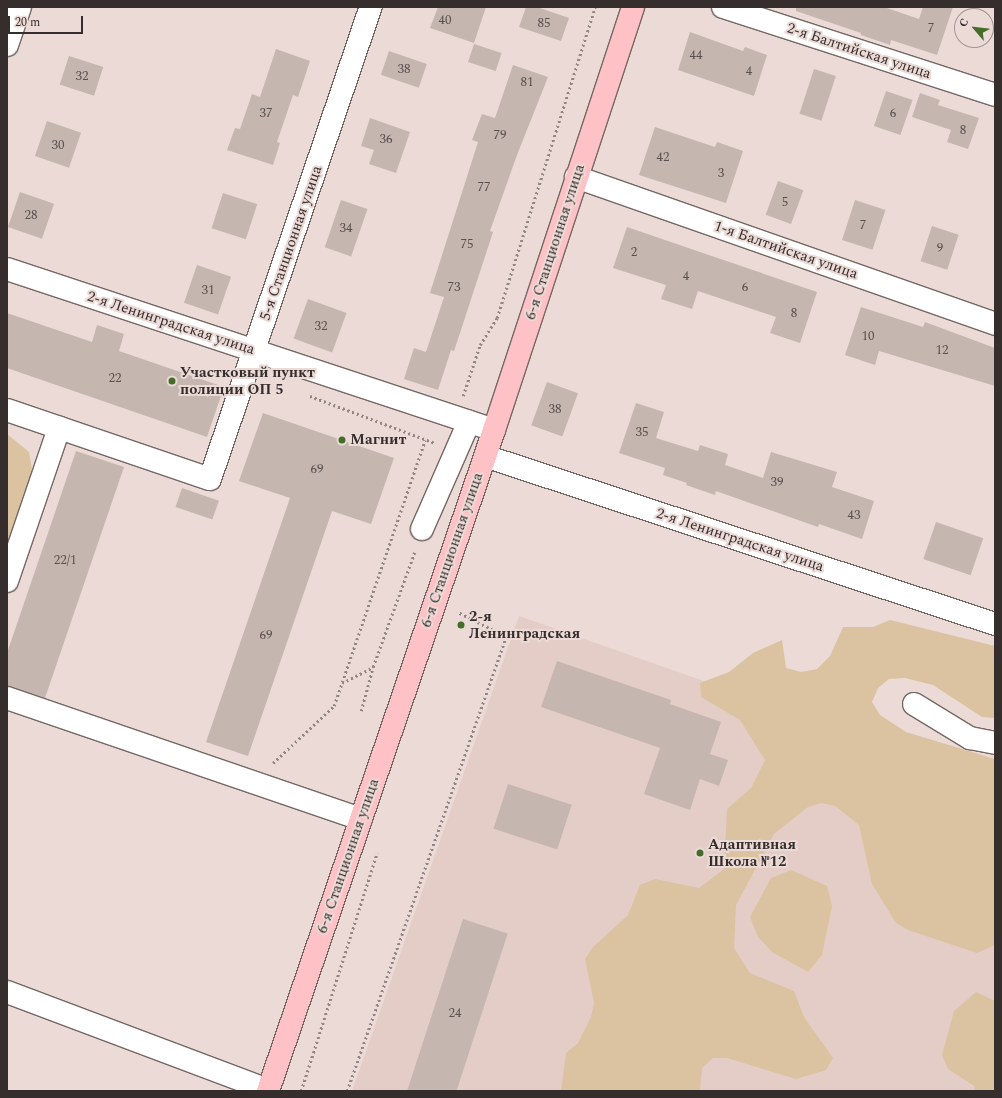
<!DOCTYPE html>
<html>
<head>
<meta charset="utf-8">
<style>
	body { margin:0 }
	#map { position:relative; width:1002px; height:1098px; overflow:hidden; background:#ebdad6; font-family:Spectral,serif }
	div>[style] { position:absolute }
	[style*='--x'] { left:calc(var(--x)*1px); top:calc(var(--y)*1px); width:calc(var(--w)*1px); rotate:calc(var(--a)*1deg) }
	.built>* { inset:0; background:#e5cdc7 }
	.green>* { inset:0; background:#dbc2a1 }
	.building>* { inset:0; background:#c5b7af; transform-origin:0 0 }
	.path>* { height:2.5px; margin-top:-1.25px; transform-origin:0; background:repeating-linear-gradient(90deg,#928684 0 2px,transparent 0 5px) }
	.roads { filter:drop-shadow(1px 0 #756763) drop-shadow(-1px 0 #756763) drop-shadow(0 1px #756763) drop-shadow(0 -1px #756763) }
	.minor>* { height:22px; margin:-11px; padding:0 11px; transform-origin:11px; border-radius:11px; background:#fff }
	.major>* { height:22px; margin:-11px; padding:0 11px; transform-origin:11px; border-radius:11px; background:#fec1c5 }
	.dots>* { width:11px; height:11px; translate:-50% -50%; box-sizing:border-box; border:2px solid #ebdad6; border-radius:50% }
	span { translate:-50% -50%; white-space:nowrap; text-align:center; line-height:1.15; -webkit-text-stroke:4px #ebdad6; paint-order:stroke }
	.number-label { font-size:13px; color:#59504e }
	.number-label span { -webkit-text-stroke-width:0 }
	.street-label { font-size:15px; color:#352e2d }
	.poi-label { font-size:15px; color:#352e2d; font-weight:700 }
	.left { translate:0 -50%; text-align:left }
	.frame { position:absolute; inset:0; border:8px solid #352e2d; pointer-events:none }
	.north { position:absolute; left:954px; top:8px; width:40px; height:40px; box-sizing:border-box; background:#ebdad6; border:1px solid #a29592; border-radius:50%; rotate:298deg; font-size:11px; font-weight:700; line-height:16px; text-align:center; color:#352e2d }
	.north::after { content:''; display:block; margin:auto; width:14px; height:18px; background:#446d29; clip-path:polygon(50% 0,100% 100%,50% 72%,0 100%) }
	.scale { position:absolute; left:8px; top:16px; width:75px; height:18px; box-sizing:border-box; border:2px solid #352e2d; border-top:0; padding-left:5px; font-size:12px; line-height:14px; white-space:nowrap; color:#352e2d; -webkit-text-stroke:3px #ebdad6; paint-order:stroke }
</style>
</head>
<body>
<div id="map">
	<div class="built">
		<i style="clip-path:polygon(519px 616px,990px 782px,995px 944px,995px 1091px,352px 1091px)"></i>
	</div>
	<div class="green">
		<i style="clip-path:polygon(7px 434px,29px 452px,33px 476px,7px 564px)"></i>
		<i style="clip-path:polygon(890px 620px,995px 646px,995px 718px,982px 717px,933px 685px,905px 678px,889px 679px,878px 688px,872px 702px,880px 715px,906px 732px,995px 759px,995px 945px,977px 953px,908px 930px,896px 923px,872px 884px,859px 825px,835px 806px,822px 803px,808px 807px,774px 834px,736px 905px,734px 948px,750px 973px,794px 991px,804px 1017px,833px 1058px,826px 1070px,796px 1079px,727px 1058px,713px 1058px,702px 1068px,700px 1091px,561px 1091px,566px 1053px,578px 1043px,591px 1017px,594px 1003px,585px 959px,593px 947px,628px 915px,640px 885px,655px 879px,699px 888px,724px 869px,727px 809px,751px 788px,765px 760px,740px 720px,701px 697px,700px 683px,729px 672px,753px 653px,782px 640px,786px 668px,801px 672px,817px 669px,830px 656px,843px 627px,873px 627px)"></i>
		<i style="clip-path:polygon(791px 870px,827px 886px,832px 906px,822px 955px,808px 972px,772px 952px,758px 937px,750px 917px,771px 878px)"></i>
		<i style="clip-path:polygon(976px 992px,995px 1001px,995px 1091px,975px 1091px,974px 1086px,948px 1069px,942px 1055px,954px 1011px)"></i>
	</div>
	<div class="building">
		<i style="clip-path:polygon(438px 7px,486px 7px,474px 43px,430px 28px)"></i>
		<i style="clip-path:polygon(526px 7px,537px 7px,569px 18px,561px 41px,519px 27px)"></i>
		<i style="clip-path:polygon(796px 7px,884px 7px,919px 19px,923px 7px,953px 7px,937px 55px,891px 40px,890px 45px,861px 35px,861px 33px,796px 11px)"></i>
		<i style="clip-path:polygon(690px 32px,743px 51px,745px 47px,767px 55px,754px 96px,678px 70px)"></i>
		<i style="left:474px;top:44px;width:29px;height:19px;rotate:18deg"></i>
		<i style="clip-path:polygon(276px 49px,310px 61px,298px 97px,293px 95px,277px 142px,280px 143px,273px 165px,227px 150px,235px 128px,240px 129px,252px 94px,260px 97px)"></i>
		<i style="left:389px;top:51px;width:40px;height:25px;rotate:19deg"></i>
		<i style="left:69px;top:56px;width:36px;height:30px;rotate:18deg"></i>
		<i style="clip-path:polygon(513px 65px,548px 77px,517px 155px,490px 231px,493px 232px,460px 333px,454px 351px,451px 350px,438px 390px,404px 379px,414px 348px,426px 352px,444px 297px,430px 293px,478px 142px,472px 140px,482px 114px,495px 118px)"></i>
		<i style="left:814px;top:69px;width:23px;height:47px;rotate:18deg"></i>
		<i style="left:886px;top:91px;width:28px;height:37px;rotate:19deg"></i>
		<i style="clip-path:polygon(920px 93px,940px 100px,938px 105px,979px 118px,968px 149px,947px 142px,951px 130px,912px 117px)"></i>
		<i style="clip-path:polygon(370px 118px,410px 132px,396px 173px,369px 164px,374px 150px,361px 146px)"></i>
		<i style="left:47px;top:121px;width:36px;height:37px;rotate:19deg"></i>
		<i style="clip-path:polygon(655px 127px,715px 147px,717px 142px,743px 151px,726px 203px,639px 175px)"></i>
		<i style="left:778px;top:181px;width:27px;height:36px;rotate:20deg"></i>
		<i style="left:20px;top:192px;width:36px;height:37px;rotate:19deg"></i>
		<i style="left:223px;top:193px;width:36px;height:37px;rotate:18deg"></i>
		<i style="left:341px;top:200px;width:28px;height:50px;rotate:19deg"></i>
		<i style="left:855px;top:200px;width:32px;height:42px;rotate:18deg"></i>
		<i style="left:932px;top:226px;width:28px;height:37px;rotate:18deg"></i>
		<i style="clip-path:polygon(627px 227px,817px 292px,800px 343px,770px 333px,776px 317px,698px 291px,692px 309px,661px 299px,666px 285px,613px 268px)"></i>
		<i style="left:197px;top:265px;width:36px;height:40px;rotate:19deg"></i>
		<i style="left:308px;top:299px;width:41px;height:42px;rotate:20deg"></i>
		<i style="clip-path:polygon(861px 307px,923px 327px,925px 322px,995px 348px,995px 386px,879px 351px,875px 365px,845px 355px)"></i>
		<i style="clip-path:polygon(7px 313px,92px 342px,97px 325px,124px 334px,119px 351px,224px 387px,207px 437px,7px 368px)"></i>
		<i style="left:547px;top:382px;width:33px;height:46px;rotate:20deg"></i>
		<i style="clip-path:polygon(636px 403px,664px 412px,656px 438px,698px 451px,700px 445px,728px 454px,725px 465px,763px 478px,771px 452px,837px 472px,832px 487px,874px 501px,862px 539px,819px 524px,818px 527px,716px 491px,715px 495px,686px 485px,687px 483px,663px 475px,665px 468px,619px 453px)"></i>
		<i style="clip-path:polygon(263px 413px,394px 458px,371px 524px,332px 511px,248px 756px,206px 742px,290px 498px,239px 481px)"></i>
		<i style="clip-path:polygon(76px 451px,124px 467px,45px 698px,7px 686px,7px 653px)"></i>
		<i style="left:182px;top:488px;width:39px;height:20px;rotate:19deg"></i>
		<i style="left:936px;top:522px;width:50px;height:39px;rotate:19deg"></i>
		<i style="clip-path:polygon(557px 661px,671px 700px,670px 704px,721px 722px,710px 754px,728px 760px,719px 786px,700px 779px,690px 810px,644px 794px,660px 748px,541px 707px)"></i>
		<i style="left:508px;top:784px;width:67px;height:47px;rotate:18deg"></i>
		<i style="left:463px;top:919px;width:47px;height:182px;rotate:18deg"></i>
	</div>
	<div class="path">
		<i style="--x:310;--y:396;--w:134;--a:20.6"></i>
		<i style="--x:463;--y:396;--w:54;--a:-71.6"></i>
		<i style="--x:480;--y:345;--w:32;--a:-58"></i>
		<i style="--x:497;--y:318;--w:326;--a:-72.5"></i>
		<i style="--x:342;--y:683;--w:35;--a:-27"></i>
		<i style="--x:361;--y:711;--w:46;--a:-74.7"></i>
		<i style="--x:373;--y:667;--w:123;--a:-70.1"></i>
		<i style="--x:273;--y:763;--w:83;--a:-43.1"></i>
		<i style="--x:334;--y:706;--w:281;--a:-71.1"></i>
		<i style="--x:301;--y:1091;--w:250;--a:-72.3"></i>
		<i style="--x:347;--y:1091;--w:481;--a:-70.7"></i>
		<i style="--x:506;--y:637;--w:55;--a:-153"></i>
	</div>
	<div class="roads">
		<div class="minor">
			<i style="--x:723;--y:7;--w:286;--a:17.9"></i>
			<i style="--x:7;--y:45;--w:40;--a:-71.1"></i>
			<i style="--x:576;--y:177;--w:444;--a:19.3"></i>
			<i style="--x:7;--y:269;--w:513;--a:18.29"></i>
			<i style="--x:7;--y:410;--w:214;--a:18.8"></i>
			<i style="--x:210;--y:479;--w:499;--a:-71.2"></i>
			<i style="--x:485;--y:456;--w:537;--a:18.23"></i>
			<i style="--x:422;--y:529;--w:117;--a:-66.3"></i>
			<i style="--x:7;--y:581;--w:162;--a:-71.2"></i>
			<i style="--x:7;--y:698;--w:374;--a:18.9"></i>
			<i style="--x:914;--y:704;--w:66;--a:31.3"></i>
			<i style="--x:970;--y:738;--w:25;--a:11"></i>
			<i style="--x:7;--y:992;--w:279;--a:20.6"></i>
		</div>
		<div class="major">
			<i style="--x:268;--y:1091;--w:699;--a:-71.12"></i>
			<i style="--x:494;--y:430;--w:445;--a:-71.8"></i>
		</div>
	</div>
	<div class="dots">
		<i style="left:172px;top:381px;background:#446d29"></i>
		<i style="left:342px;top:440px;background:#446d29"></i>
		<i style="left:461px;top:625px;background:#446d29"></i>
		<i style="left:700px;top:853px;background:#446d29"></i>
	</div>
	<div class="number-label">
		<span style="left:445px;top:20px">40</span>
		<span style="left:544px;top:23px">85</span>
		<span style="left:931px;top:28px">7</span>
		<span style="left:696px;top:55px">44</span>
		<span style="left:404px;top:69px">38</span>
		<span style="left:749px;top:71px">4</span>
		<span style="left:82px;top:76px">32</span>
		<span style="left:527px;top:82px">81</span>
		<span style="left:266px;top:113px">37</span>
		<span style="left:893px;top:113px">6</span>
		<span style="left:963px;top:130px">8</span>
		<span style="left:500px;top:135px">79</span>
		<span style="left:386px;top:139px">36</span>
		<span style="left:58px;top:145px">30</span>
		<span style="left:663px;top:157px">42</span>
		<span style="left:721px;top:173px">3</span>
		<span style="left:484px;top:187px">77</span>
		<span style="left:785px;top:202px">5</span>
		<span style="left:31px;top:215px">28</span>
		<span style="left:863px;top:225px">7</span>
		<span style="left:346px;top:228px">34</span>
		<span style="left:467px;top:244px">75</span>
		<span style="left:940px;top:248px">9</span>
		<span style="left:634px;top:252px">2</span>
		<span style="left:686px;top:276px">4</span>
		<span style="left:454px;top:287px">73</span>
		<span style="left:745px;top:287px">6</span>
		<span style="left:208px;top:290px">31</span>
		<span style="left:794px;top:313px">8</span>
		<span style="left:321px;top:326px">32</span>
		<span style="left:868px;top:336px">10</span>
		<span style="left:942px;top:350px">12</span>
		<span style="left:115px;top:378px">22</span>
		<span style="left:555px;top:409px">38</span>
		<span style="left:642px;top:432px">35</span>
		<span style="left:317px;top:469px">69</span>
		<span style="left:777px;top:482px">39</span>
		<span style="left:854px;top:515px">43</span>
		<span style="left:65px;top:560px">22/1</span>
		<span style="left:266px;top:635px">69</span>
		<span style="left:455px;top:1013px">24</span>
	</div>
	<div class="street-label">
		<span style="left:859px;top:51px;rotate:18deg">2-я Балтийская улица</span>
		<span style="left:555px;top:242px;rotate:-72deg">6-я Станционная улица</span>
		<span style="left:291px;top:243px;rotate:-71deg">5-я Станционная улица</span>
		<span style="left:786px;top:250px;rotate:19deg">1-я Балтийская улица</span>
		<span style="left:171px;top:323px;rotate:18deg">2-я Ленинградская улица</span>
		<span style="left:740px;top:540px;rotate:18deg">2-я Ленинградская улица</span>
		<span style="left:452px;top:550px;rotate:-71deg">6-я Станционная улица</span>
		<span style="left:348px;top:856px;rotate:-71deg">6-я Станционная улица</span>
	</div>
	<div class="poi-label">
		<span class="left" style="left:180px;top:381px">Участковый пункт<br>полиции ОП 5</span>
		<span class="left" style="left:350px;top:440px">Магнит</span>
		<span class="left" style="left:469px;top:625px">2-я<br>Ленинградская</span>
		<span class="left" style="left:708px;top:853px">Адаптивная<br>Школа №12</span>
	</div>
	<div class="frame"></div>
	<div class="north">С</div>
	<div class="scale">20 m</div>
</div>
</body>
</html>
